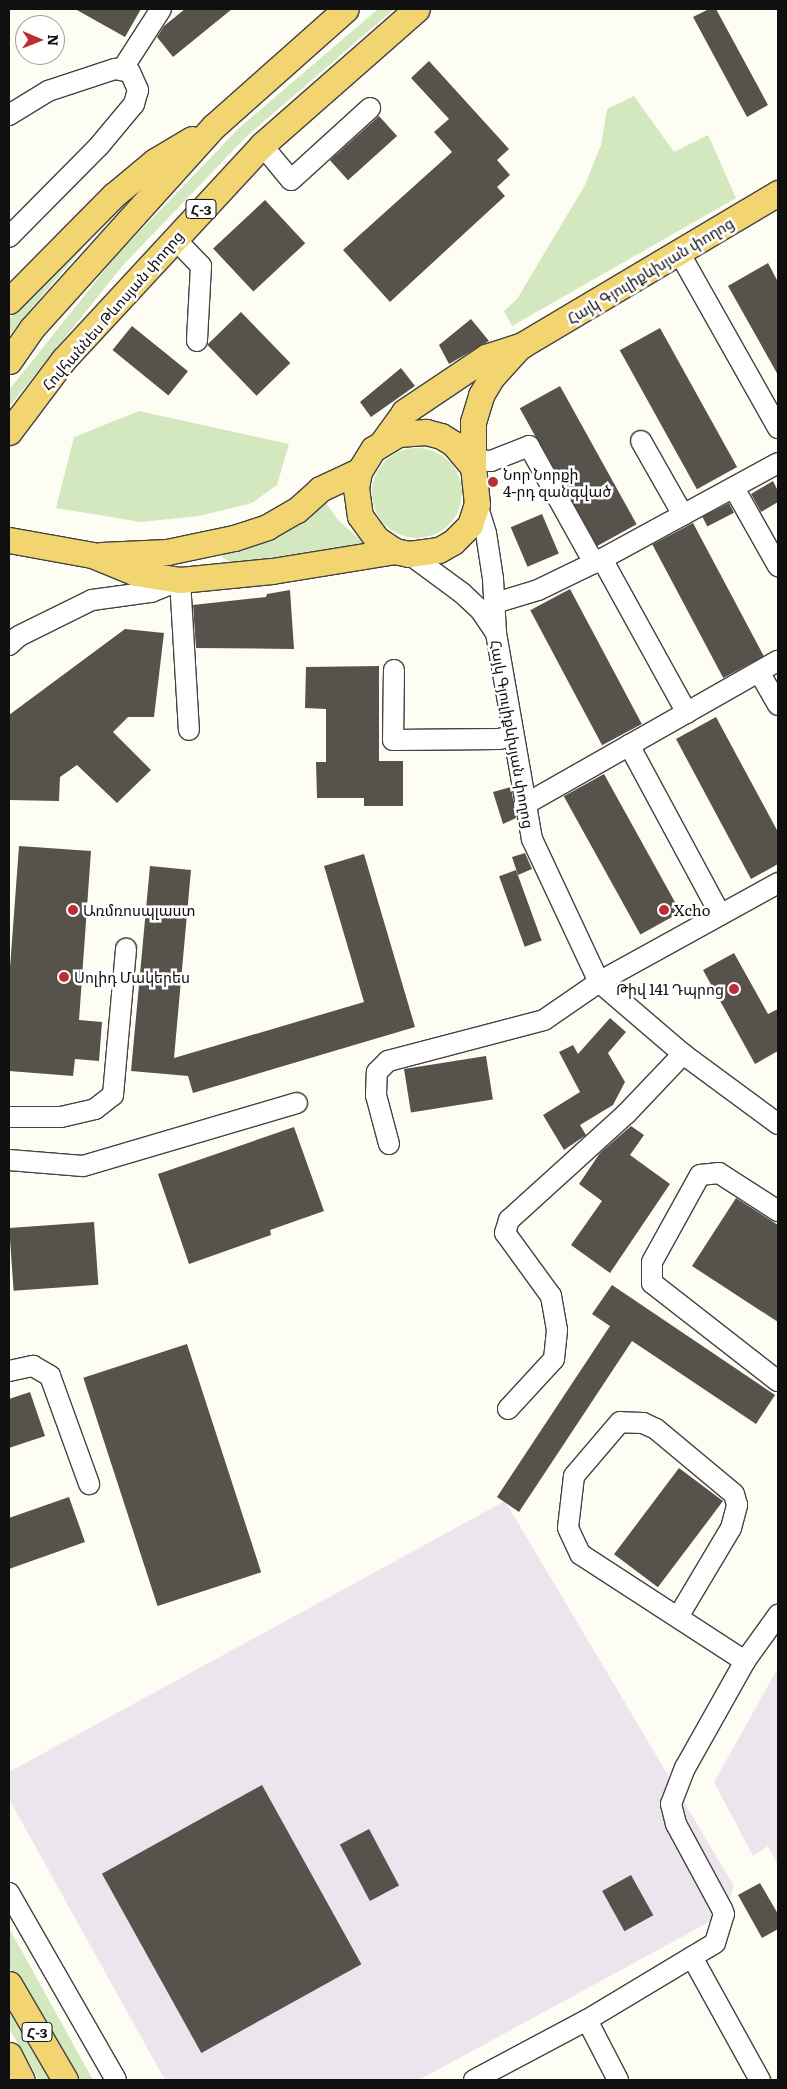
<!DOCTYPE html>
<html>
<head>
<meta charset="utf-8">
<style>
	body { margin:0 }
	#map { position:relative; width:787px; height:2089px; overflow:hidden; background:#fefdf4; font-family:Literata,"Noto Sans Armenian",serif }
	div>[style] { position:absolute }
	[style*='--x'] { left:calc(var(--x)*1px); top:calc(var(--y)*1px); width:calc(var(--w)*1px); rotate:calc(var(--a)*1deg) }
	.industrial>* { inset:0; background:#ede5ee }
	.green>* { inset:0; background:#d3e8be }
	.round { border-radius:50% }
	.building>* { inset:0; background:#58524d; transform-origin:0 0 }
	.roads { filter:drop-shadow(1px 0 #434343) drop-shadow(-1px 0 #434343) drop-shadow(0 1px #434343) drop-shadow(0 -1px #434343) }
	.minor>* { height:20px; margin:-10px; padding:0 10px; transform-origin:10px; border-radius:10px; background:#fff }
	.major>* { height:25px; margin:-12.5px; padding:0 12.5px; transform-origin:12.5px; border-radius:12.5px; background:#f2d570 }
	.dots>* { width:14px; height:14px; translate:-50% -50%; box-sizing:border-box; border:2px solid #fff; border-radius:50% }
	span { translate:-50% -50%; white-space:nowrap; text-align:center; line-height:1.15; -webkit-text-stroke:5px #fff; paint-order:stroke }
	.shield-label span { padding:1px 4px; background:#fff; border:1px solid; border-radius:4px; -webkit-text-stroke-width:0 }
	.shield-label { font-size:14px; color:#101010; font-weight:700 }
	.street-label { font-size:15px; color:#101010 }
	.poi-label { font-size:15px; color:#101010 }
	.left { translate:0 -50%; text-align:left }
	.right { translate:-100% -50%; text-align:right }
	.frame { position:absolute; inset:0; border:10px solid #101010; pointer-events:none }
	.north { position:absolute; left:15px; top:15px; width:50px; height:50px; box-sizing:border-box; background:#fff; border:1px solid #9f9f9f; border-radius:50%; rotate:91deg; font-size:14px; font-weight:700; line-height:20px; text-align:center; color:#101010 }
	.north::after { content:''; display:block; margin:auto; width:18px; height:22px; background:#bb2e32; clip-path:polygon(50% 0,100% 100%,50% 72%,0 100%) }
</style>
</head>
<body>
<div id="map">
	<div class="industrial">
		<i style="clip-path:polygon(505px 1501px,734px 1886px,724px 1914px,419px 2080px,165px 2080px,9px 1799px,9px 1772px)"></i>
		<i style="clip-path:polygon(778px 1668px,778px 1865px,768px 1846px,753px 1856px,714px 1782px)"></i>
	</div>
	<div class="green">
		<i style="clip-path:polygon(378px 9px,394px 9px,246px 137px,124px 264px,9px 407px,9px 390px,116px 256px,239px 128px)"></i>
		<i style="clip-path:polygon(634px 96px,674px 152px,708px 135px,736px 198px,512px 326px,504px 311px,517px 299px,584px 187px,601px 145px,607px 109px)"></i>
		<i style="clip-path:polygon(128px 195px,19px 323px,9px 336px,9px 319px)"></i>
		<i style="clip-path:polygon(139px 411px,289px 444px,277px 485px,252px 503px,199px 516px,141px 522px,56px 508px,74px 437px)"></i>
		<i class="round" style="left:372px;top:448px;width:90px;height:90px"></i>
		<i style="clip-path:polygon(326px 503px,338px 520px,367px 546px,231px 563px,221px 556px,292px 528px)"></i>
		<i style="clip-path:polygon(9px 1928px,93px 2080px,75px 2080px,9px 1967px)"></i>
		<i style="clip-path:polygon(9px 2008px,50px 2080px,39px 2080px,9px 2028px)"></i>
	</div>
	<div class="building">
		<i style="clip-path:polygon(75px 9px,141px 9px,125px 37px)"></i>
		<i style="clip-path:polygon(185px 9px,232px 9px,173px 57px,157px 37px,164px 26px)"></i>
		<i style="clip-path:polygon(709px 9px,716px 9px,768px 105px,747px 117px,693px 17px)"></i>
		<i style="clip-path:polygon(429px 61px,509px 149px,497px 160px,510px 175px,497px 187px,505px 196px,390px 302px,343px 250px,452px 152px,434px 132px,449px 119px,411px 78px)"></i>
		<i style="left:379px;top:116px;width:27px;height:66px;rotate:48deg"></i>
		<i style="left:265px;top:200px;width:59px;height:71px;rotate:47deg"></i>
		<i style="clip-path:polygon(768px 263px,778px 282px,778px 375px,728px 286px)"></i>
		<i style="left:241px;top:312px;width:71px;height:47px;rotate:46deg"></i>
		<i style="clip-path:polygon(471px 319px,489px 341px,449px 364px,439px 345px)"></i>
		<i style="left:132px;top:326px;width:72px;height:31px;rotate:39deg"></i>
		<i style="left:660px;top:328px;width:159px;height:46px;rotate:61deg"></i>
		<i style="clip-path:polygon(401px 368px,415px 386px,371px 417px,360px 402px)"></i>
		<i style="left:560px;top:386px;width:158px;height:46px;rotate:61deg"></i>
		<i style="clip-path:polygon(773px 481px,778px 491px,778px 502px,761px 512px,751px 494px)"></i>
		<i style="left:729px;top:503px;width:11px;height:30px;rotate:63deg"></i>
		<i style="left:542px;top:514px;width:43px;height:34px;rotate:67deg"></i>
		<i style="left:693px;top:523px;width:151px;height:46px;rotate:62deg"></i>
		<i style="left:570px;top:589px;width:153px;height:45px;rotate:62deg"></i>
		<i style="clip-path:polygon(290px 590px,294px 649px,196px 648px,193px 605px,266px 597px,267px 594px)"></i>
		<i style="clip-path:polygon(125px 629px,164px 633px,154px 717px,128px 717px,113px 732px,151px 770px,117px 803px,77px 765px,60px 777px,59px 801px,9px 800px,9px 715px)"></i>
		<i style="clip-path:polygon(379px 666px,379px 761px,403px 761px,403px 806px,364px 806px,364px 798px,317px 798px,316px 762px,326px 762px,326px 709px,305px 708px,306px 667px)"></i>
		<i style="clip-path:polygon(716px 717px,778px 832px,778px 864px,751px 879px,676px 739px)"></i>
		<i style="left:604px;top:774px;width:158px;height:46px;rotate:61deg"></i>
		<i style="clip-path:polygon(511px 787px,516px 818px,503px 824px,493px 792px)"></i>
		<i style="clip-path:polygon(19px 846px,91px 851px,79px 1020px,102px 1022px,99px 1061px,75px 1059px,73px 1076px,9px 1071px,9px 981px)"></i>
		<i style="clip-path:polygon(525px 853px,532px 869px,518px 875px,512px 857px)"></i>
		<i style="clip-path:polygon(364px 854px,415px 1027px,193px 1093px,188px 1076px,131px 1071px,150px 866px,191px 870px,174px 1058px,364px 1002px,324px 866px)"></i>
		<i style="left:516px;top:870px;width:75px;height:18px;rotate:70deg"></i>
		<i style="clip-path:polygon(734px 953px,768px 1014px,778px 1009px,778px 1051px,755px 1064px,703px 970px)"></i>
		<i style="clip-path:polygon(610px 1018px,626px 1032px,608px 1053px,625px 1082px,613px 1105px,580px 1125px,586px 1135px,564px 1150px,543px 1115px,580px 1092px,559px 1052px,573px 1045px,578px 1054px)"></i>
		<i style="left:486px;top:1056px;width:44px;height:83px;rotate:81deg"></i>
		<i style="clip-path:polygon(631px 1126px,644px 1135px,630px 1155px,670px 1184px,610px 1273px,571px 1245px,602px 1201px,579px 1184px,600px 1153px)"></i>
		<i style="clip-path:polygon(294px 1127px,324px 1211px,270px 1230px,271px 1235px,189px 1264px,158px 1174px)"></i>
		<i style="clip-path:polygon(736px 1198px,778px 1225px,778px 1322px,692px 1266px)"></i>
		<i style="left:94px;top:1222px;width:63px;height:85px;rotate:86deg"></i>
		<i style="clip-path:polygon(612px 1285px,775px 1395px,756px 1424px,632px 1341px,519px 1512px,497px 1497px,610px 1326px,592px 1314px)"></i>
		<i style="left:187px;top:1344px;width:240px;height:109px;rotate:72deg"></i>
		<i style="clip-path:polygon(30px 1392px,45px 1436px,9px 1448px,9px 1399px)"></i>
		<i style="left:679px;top:1468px;width:55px;height:108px;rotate:37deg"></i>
		<i style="clip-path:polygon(69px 1497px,85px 1542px,9px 1569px,9px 1518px)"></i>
		<i style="left:262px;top:1785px;width:205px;height:183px;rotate:61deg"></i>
		<i style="left:369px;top:1829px;width:64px;height:33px;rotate:62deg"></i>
		<i style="left:631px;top:1875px;width:46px;height:33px;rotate:61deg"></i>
		<i style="clip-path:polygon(760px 1883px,778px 1914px,778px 1929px,762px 1938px,738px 1895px)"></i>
	</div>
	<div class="roads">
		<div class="minor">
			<i style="--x:123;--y:68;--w:70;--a:-57.2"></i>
			<i style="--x:9;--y:115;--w:46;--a:-31.6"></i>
			<i style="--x:48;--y:91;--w:71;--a:-18.2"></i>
			<i style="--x:115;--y:69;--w:15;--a:11"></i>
			<i style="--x:130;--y:72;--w:20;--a:66"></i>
			<i style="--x:138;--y:90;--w:15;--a:106"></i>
			<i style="--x:134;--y:104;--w:55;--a:129.8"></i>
			<i style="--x:99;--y:146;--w:128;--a:134.7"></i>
			<i style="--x:262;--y:145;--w:45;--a:50.4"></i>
			<i style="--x:291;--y:180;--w:107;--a:-42.3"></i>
			<i style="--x:174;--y:238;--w:39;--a:46"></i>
			<i style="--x:201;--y:266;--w:75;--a:93.1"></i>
			<i style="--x:680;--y:254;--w:200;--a:60.6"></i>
			<i style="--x:641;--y:441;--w:85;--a:60.4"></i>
			<i style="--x:473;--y:460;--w:18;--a:3"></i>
			<i style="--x:491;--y:461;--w:41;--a:-21.5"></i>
			<i style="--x:529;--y:446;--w:134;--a:60.9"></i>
			<i style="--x:734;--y:488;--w:90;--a:60.6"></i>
			<i style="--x:477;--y:504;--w:30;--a:73"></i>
			<i style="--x:486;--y:533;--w:47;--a:81.3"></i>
			<i style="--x:493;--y:579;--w:54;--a:86.8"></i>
			<i style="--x:496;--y:633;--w:209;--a:80.1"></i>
			<i style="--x:532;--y:839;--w:158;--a:64.9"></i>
			<i style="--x:599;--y:982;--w:111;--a:40.6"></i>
			<i style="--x:683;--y:1054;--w:118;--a:36.4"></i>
			<i style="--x:409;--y:554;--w:66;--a:36.3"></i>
			<i style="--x:462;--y:593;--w:26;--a:43"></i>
			<i style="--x:481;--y:611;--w:27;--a:56"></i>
			<i style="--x:602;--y:559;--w:200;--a:-28.6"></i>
			<i style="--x:495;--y:603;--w:45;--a:-16.8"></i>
			<i style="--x:538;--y:590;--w:71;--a:-25.8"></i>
			<i style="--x:602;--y:559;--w:176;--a:61.1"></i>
			<i style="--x:9;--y:645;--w:13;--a:-42"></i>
			<i style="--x:19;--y:636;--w:81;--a:-26.3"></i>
			<i style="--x:92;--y:600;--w:60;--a:-7.7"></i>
			<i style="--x:151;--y:592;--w:31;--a:-22"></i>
			<i style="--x:180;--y:580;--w:150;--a:86.6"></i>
			<i style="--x:394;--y:670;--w:70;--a:90.8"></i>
			<i style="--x:393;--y:740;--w:106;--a:-0.5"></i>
			<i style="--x:499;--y:739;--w:13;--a:-13"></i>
			<i style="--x:759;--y:672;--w:38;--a:60"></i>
			<i style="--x:629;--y:745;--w:192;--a:61.7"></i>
			<i style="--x:524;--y:805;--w:292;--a:-29.6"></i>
			<i style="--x:9;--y:1117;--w:52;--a:0"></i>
			<i style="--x:61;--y:1117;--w:35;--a:-13"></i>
			<i style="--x:95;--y:1109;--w:23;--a:-38"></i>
			<i style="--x:113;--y:1095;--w:147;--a:-84.9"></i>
			<i style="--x:389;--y:1144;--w:51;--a:-104.9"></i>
			<i style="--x:376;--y:1095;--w:23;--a:-88"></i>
			<i style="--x:377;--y:1072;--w:16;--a:-45"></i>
			<i style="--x:388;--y:1061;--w:161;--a:-14.7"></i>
			<i style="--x:544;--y:1020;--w:67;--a:-34.6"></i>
			<i style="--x:599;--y:982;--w:205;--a:-28.9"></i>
			<i style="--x:9;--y:1160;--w:74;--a:4.6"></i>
			<i style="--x:83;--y:1166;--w:223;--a:-16.4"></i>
			<i style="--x:778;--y:1211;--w:70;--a:-147.2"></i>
			<i style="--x:719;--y:1173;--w:19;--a:174"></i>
			<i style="--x:700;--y:1175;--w:99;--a:118.9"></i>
			<i style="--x:652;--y:1262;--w:21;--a:90"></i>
			<i style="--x:652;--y:1283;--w:160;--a:37.9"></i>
			<i style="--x:9;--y:1371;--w:25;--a:-12"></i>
			<i style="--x:33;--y:1366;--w:20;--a:30"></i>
			<i style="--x:50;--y:1376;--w:115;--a:70.1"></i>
			<i style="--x:508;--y:1409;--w:68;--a:-47.4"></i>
			<i style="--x:554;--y:1359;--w:29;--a:-84"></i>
			<i style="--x:557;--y:1330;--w:35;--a:-100"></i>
			<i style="--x:551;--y:1296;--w:78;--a:-126.1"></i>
			<i style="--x:505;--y:1233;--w:14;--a:-73"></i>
			<i style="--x:509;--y:1220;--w:158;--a:-42.2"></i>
			<i style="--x:626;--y:1114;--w:83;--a:-46.5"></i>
			<i style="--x:678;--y:1617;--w:104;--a:-59.2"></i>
			<i style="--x:731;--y:1528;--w:24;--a:-75"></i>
			<i style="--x:737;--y:1505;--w:11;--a:-105"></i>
			<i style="--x:734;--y:1494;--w:102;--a:-140.2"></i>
			<i style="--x:656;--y:1429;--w:14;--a:-155"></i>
			<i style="--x:643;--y:1423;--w:23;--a:-178"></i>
			<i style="--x:620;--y:1422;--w:71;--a:130.4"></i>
			<i style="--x:574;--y:1476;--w:52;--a:96.6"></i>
			<i style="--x:568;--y:1528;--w:29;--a:65"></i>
			<i style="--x:580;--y:1554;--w:197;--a:33"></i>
			<i style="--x:9;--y:1893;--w:215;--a:60.2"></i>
			<i style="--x:692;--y:1957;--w:141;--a:61.1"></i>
			<i style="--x:587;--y:2020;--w:68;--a:62.7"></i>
			<i style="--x:474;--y:2080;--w:128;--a:-28"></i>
			<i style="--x:587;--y:2020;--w:149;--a:-31"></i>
			<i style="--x:715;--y:1943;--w:30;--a:-73"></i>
			<i style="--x:724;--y:1914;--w:5;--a:-112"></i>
			<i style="--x:722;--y:1909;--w:97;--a:-118.4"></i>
			<i style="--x:676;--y:1824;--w:21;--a:-104"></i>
			<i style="--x:671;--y:1804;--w:39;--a:-69"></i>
			<i style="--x:685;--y:1768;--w:123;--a:-60.7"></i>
			<i style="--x:745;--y:1661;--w:57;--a:-54.3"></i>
		</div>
		<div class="major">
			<i style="--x:9;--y:301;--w:149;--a:-45.3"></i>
			<i style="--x:114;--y:195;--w:53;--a:-39.7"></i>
			<i style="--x:155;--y:161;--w:43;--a:-30.7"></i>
			<i style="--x:9;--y:361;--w:40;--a:-55.1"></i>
			<i style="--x:32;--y:328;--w:272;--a:-48"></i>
			<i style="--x:214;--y:126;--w:176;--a:-41.6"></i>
			<i style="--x:9;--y:432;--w:91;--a:-53"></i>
			<i style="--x:64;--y:359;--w:292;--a:-47.2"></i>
			<i style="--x:262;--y:145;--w:206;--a:-41.3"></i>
			<i style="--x:384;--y:440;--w:34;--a:-54"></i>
			<i style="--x:404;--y:412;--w:99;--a:-33.9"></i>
			<i style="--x:486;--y:357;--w:38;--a:-18"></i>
			<i style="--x:522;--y:345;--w:298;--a:-30.7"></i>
			<i style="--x:473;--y:467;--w:45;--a:-90"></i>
			<i style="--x:473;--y:422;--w:28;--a:-73"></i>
			<i style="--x:481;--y:395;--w:21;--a:-59"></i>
			<i style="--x:492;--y:377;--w:40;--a:-48"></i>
			<i style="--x:9;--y:540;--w:84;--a:10.2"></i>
			<i style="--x:92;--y:555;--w:48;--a:22.2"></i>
			<i style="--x:136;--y:573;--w:45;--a:9"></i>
			<i style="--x:180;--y:580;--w:92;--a:-5.6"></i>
			<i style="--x:272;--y:571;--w:125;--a:-9.2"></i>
			<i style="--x:395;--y:551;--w:14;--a:12"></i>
			<i style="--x:409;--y:554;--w:30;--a:-8"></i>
			<i style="--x:439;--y:550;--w:16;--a:-30"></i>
			<i style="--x:453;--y:542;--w:24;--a:-45"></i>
			<i style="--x:470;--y:525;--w:22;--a:-72"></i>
			<i style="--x:477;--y:504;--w:37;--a:-96"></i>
			<i style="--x:473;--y:467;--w:30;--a:-130"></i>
			<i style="--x:454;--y:444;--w:15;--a:-148"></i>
			<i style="--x:441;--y:436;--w:16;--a:-165"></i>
			<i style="--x:426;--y:432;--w:28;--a:176"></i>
			<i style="--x:398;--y:434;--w:29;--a:149"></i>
			<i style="--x:373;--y:449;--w:26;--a:122"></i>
			<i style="--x:359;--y:471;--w:17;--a:100"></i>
			<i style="--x:356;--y:488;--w:28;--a:82"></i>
			<i style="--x:360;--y:516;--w:29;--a:54"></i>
			<i style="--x:377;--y:539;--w:22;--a:34"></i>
			<i style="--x:101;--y:555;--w:66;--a:-2.6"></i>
			<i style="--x:167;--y:552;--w:68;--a:-11.8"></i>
			<i style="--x:234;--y:538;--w:35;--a:-18"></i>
			<i style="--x:267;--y:527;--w:34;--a:-30"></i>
			<i style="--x:297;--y:510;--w:31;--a:-42"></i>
			<i style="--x:320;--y:489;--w:43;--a:-24.8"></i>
			<i style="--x:9;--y:1984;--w:111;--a:59.7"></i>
			<i style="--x:9;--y:2055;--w:28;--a:63"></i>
		</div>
	</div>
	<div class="dots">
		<i style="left:493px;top:482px;background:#bb2e32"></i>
		<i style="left:73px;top:910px;background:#bb2e32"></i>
		<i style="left:664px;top:910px;background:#bb2e32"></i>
		<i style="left:64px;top:977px;background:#bb2e32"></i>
		<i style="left:734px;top:989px;background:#bb2e32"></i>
	</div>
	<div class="shield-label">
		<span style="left:201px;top:209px">Հ-3</span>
		<span style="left:37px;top:2032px">Հ-3</span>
	</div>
	<div class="street-label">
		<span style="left:650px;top:270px;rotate:-31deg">Հայկ Գյուլիքևխյան փողոց</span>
		<span style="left:112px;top:310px;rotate:-49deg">Հովհաննես Թևոսյան փողոց</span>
		<span style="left:513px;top:734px;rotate:80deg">Հայկ Գյուլիքևխյան փողոց</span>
	</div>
	<div class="poi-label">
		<span class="left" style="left:503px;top:482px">Նոր Նորքի<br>4-րդ զանգված</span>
		<span class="left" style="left:83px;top:910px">Առմռոսպլաստ</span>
		<span class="left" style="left:674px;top:910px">Xcho</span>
		<span class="left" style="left:74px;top:977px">Սոլիդ Մակերես</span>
		<span class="right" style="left:724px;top:989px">Թիվ 141 Դպրոց</span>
	</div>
	<div class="frame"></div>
	<div class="north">N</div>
</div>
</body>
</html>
